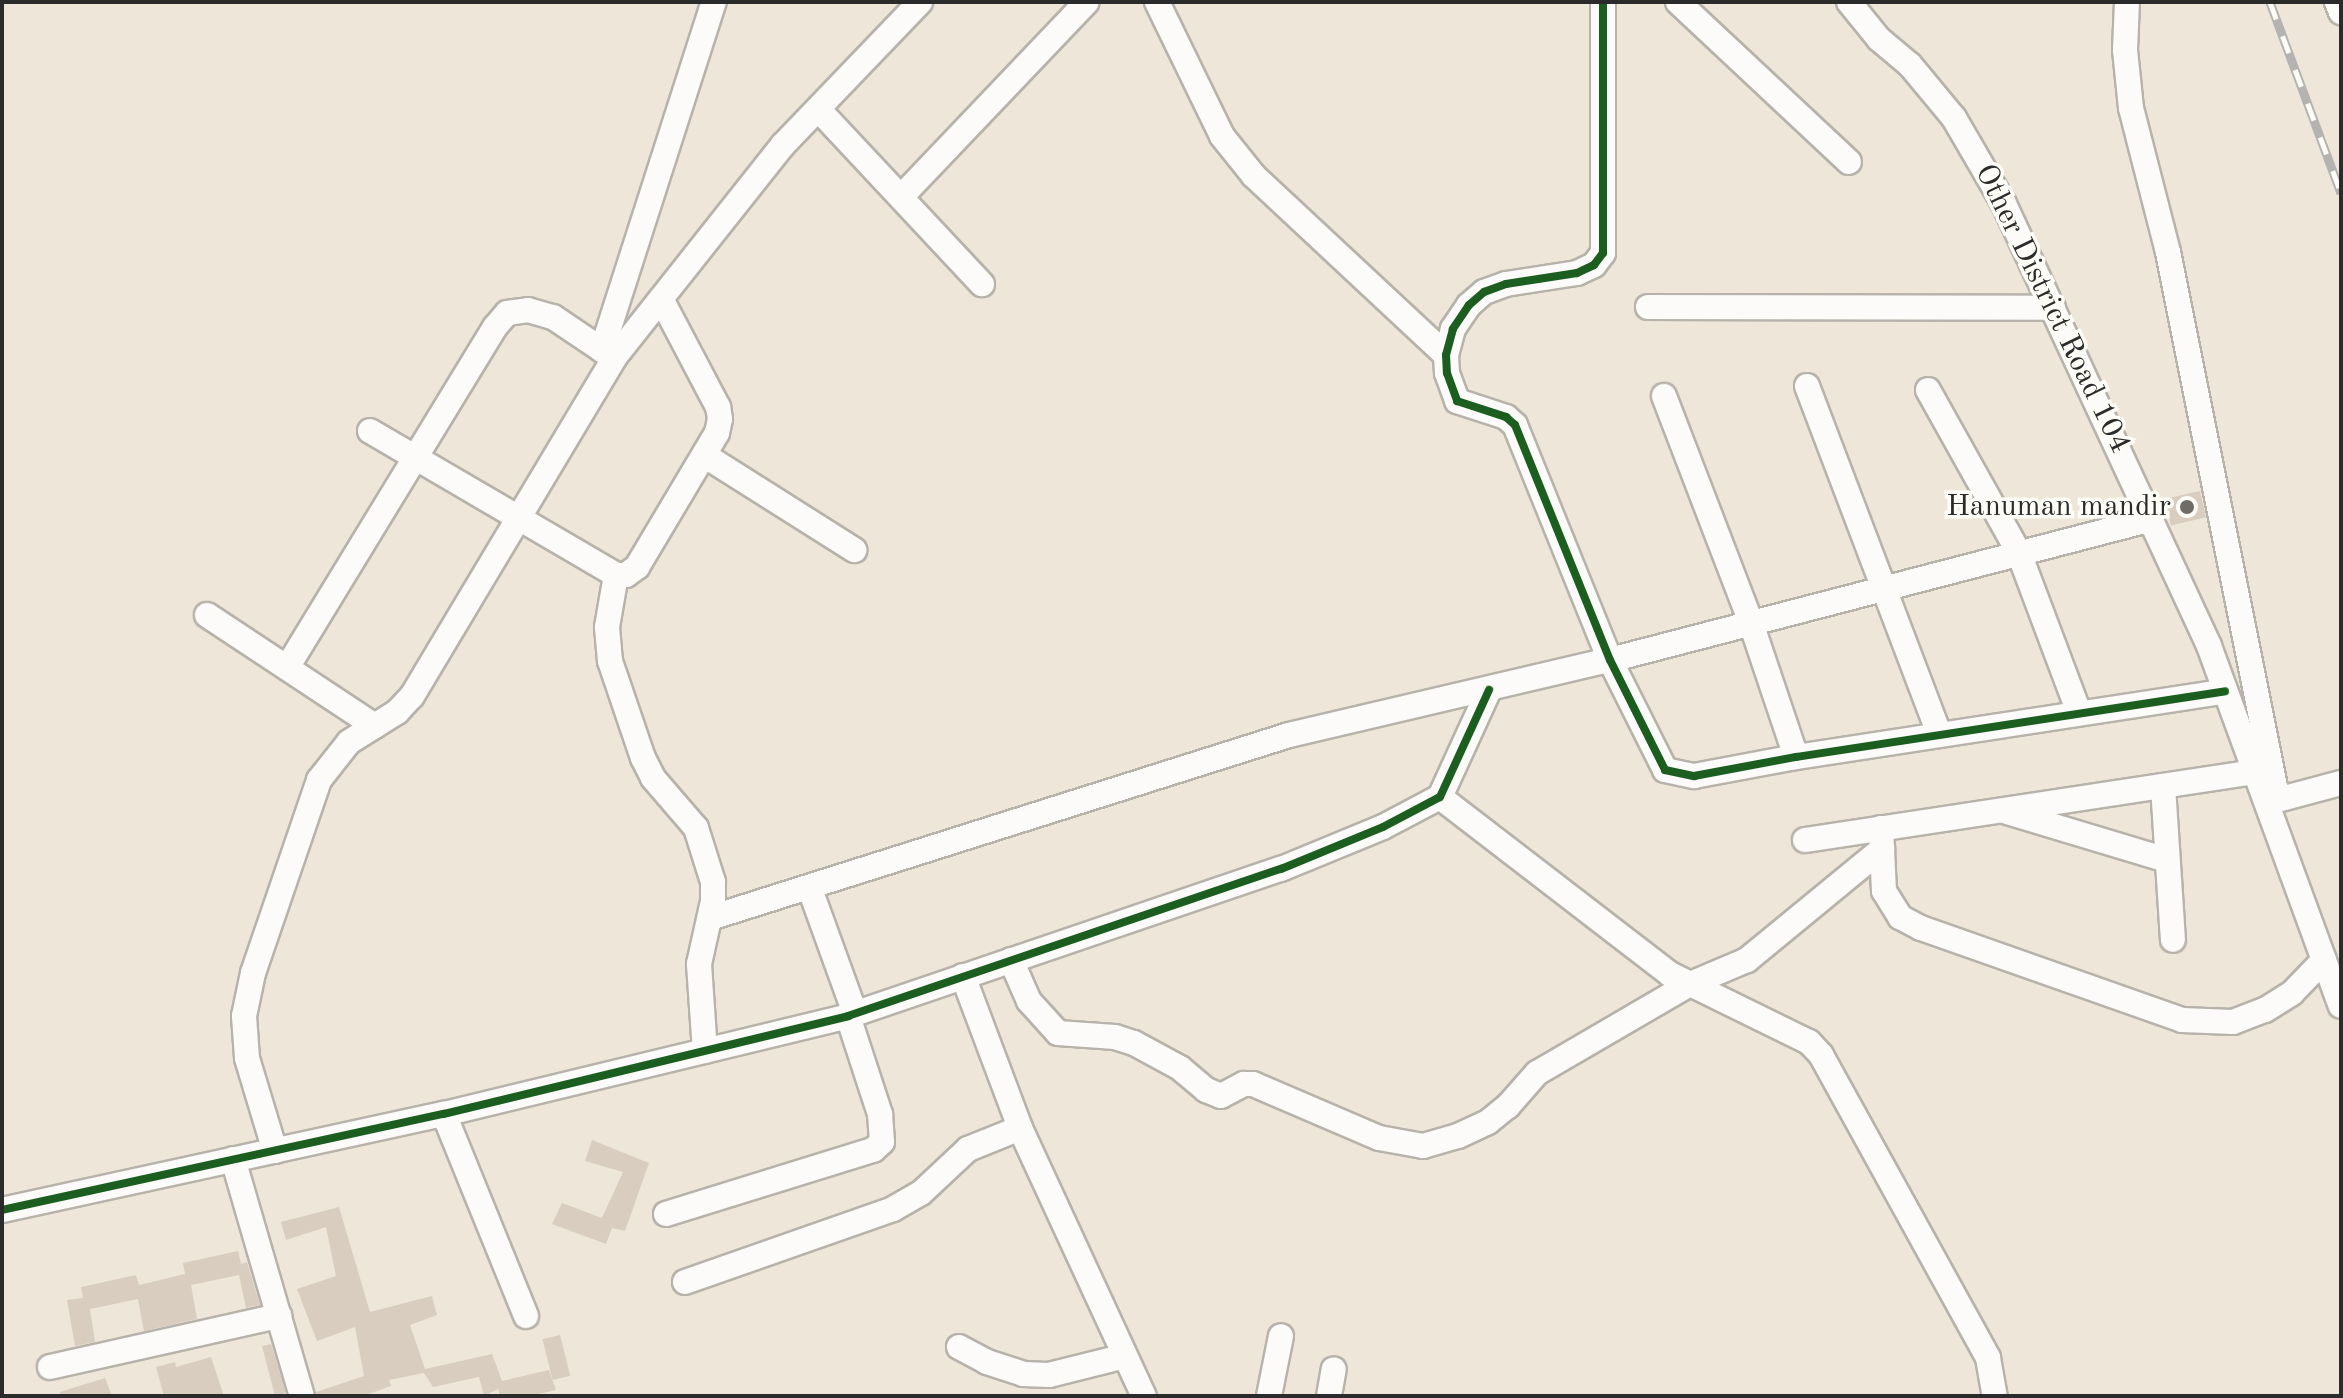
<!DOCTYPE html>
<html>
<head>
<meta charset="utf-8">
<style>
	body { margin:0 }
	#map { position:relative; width:2343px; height:1398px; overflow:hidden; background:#ede6d9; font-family:"Old Standard TT",serif }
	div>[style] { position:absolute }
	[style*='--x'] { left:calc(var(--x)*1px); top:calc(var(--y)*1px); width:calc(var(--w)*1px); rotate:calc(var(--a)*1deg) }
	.building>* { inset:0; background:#d9cdbf; transform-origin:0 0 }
	.roads { filter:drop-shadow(2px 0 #b7b2aa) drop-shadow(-2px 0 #b7b2aa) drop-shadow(0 2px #b7b2aa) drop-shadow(0 -2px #b7b2aa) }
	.minor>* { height:24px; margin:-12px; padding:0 12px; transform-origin:12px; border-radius:12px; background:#fcfbf9 }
	.rail>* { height:9px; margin-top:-4.5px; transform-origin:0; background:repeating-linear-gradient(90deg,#fdfcf7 0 18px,#b4b3b1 0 36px); box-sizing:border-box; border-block:2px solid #b4b3b1 }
	.cycleway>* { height:8px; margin:-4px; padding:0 4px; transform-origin:4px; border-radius:4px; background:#1b5e20 }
	.dots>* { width:22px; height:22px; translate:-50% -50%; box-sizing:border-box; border:4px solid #fdfcf7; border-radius:50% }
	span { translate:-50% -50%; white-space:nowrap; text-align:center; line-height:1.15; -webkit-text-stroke:7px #fdfcf7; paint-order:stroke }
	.street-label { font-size:30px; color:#2b2b2b }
	.poi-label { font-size:30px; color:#2b2b2b }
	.right { translate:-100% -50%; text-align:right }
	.frame { position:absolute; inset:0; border:4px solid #2b2b2b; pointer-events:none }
</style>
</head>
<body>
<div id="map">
	<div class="building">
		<i style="left:2200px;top:491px;width:27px;height:36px;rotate:77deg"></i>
		<i style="clip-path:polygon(592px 1140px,649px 1163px,625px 1231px,612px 1228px,606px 1244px,552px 1224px,562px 1203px,602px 1218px,623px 1172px,585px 1161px)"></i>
		<i style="clip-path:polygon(339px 1207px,370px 1312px,432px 1296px,437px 1315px,410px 1325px,425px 1369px,492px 1354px,502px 1381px,549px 1370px,556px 1390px,529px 1396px,500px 1396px,498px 1389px,484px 1396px,479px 1377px,433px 1387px,424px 1373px,389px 1380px,391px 1386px,363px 1396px,317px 1396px,316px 1392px,364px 1376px,355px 1327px,317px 1341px,297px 1289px,336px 1276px,326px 1227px,286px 1240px,281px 1222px)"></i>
		<i style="clip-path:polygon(238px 1251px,241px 1264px,247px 1262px,260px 1305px,246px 1308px,239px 1275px,191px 1285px,197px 1319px,144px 1331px,138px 1299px,90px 1309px,95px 1342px,75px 1346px,67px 1300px,83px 1298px,81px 1287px,136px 1275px,139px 1285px,185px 1274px,183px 1263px)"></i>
		<i style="left:560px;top:1335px;width:42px;height:18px;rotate:76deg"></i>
		<i style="clip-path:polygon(271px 1344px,286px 1393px,275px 1396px,262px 1346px)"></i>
		<i style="clip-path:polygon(211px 1357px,224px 1396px,164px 1396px,156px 1367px,175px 1362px,176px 1367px)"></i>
		<i style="clip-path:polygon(105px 1378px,112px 1396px,60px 1396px,60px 1392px)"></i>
	</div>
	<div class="roads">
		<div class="minor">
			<i style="--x:1157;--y:2;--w:149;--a:64.1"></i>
			<i style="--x:1222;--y:136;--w:51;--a:51.3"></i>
			<i style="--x:1254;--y:176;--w:262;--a:43"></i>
			<i style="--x:1603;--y:2;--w:251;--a:90"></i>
			<i style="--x:1603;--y:253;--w:15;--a:127"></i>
			<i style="--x:1594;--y:265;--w:19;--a:155"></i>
			<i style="--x:1577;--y:273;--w:72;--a:171.2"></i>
			<i style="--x:1506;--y:284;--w:23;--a:160"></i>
			<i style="--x:1484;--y:292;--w:20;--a:139"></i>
			<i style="--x:1469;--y:305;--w:29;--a:124"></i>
			<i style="--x:1453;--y:329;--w:27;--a:105"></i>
			<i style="--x:1446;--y:355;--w:18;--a:87"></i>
			<i style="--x:1447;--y:373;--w:30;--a:70"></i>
			<i style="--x:1457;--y:401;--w:52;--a:18.1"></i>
			<i style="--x:1506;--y:417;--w:12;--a:42"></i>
			<i style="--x:1515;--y:425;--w:253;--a:68"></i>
			<i style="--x:1610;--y:660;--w:123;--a:63.4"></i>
			<i style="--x:1665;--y:770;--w:30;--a:12"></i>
			<i style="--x:1694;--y:776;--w:104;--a:-10.6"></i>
			<i style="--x:1796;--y:757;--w:434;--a:-8.7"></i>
			<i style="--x:1678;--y:2;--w:234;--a:43.1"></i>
			<i style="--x:1849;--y:2;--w:48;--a:51"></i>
			<i style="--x:1879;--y:39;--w:40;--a:40"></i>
			<i style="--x:1910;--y:65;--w:69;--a:50.3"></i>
			<i style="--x:1954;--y:118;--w:99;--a:59.8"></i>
			<i style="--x:2004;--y:204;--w:487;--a:65.1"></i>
			<i style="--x:2209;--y:646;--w:383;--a:69.9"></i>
			<i style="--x:2127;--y:2;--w:48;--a:92.4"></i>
			<i style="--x:2125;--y:50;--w:58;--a:84.1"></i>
			<i style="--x:2131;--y:108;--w:149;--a:75.6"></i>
			<i style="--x:2168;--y:252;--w:551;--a:78.69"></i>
			<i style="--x:2337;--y:2;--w:11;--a:68"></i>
			<i style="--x:818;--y:109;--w:240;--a:46.9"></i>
			<i style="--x:901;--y:197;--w:269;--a:-46.4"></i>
			<i style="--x:1648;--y:307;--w:405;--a:0.1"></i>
			<i style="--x:602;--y:350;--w:366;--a:-72.2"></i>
			<i style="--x:1807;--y:386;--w:372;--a:69.2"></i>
			<i style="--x:1928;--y:390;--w:187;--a:60.8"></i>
			<i style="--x:2019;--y:553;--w:171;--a:69.4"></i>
			<i style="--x:1664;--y:396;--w:243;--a:69"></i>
			<i style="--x:1751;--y:623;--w:141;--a:71.4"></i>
			<i style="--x:370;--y:431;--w:285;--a:30.3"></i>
			<i style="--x:616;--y:575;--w:10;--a:0"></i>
			<i style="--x:626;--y:575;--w:14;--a:-36"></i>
			<i style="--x:637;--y:567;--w:156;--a:-59.2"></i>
			<i style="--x:717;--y:433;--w:14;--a:-78"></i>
			<i style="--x:720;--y:419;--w:12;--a:-99"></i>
			<i style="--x:718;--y:407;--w:122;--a:-117.8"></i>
			<i style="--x:704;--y:455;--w:178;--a:32.3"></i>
			<i style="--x:616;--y:575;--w:53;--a:99.8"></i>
			<i style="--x:607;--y:627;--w:34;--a:85"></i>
			<i style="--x:610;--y:661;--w:102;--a:71.2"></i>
			<i style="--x:643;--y:758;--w:22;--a:63"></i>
			<i style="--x:653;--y:778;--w:66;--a:49.3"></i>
			<i style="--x:696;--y:828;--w:57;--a:72.5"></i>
			<i style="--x:713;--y:882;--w:19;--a:90"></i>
			<i style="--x:713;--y:901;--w:65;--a:102.5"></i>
			<i style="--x:699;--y:964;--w:87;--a:86.1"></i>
			<i style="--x:207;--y:615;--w:201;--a:33.5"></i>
			<i style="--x:288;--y:666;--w:397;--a:-58.6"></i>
			<i style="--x:495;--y:327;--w:18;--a:-49"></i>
			<i style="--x:507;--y:313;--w:21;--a:-8"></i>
			<i style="--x:528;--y:310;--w:26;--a:16"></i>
			<i style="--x:553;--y:317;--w:73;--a:33.9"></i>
			<i style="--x:2163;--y:786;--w:154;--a:86.3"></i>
			<i style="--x:1440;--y:797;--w:290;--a:37.6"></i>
			<i style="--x:1670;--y:974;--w:155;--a:26.1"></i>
			<i style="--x:1809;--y:1042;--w:18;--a:47"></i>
			<i style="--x:1821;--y:1055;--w:346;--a:61.1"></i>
			<i style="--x:1988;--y:1358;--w:39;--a:80"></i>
			<i style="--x:2277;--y:800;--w:66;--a:-14.9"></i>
			<i style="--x:2007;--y:812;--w:167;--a:16.7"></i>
			<i style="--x:1881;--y:828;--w:63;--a:87.3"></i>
			<i style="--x:1884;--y:891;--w:31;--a:58"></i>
			<i style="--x:1900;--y:917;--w:24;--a:28"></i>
			<i style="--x:1921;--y:928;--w:277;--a:19.4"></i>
			<i style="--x:2182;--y:1020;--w:51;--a:2.2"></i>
			<i style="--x:2233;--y:1022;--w:34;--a:-21"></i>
			<i style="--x:2265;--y:1010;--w:32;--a:-32"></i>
			<i style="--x:2292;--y:993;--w:46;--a:-45.9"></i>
			<i style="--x:1805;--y:840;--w:455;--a:-8.6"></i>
			<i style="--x:810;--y:889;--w:132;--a:70.1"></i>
			<i style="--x:710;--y:918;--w:607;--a:-17.54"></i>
			<i style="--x:1289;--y:735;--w:330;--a:-13.2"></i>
			<i style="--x:1610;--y:660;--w:560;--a:-14.58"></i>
			<i style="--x:1011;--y:960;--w:45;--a:66.3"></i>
			<i style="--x:1029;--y:1001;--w:43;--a:47.8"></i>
			<i style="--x:1058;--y:1033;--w:57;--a:4"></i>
			<i style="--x:1115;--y:1037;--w:20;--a:18"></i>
			<i style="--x:1134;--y:1043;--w:52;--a:28.5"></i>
			<i style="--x:1180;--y:1068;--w:34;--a:40"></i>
			<i style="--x:1206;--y:1090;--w:16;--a:22"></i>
			<i style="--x:1221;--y:1096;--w:26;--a:-28"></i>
			<i style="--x:1244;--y:1084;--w:9;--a:0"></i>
			<i style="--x:1253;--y:1084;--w:137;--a:23.2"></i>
			<i style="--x:1379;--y:1138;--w:45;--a:10.3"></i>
			<i style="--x:1423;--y:1146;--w:36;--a:-16"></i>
			<i style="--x:1458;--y:1136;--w:33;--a:-25"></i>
			<i style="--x:1488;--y:1122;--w:26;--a:-39"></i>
			<i style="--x:1508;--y:1106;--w:44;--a:-48.7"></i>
			<i style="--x:1537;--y:1073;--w:175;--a:-30.2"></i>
			<i style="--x:1688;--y:985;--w:64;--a:-23"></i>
			<i style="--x:1747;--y:960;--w:175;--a:-39.4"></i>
			<i style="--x:963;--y:976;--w:162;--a:69.4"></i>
			<i style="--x:1020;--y:1128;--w:295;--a:65.2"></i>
			<i style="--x:444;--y:1114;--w:218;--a:67.9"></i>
			<i style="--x:275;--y:1151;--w:97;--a:-106.8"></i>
			<i style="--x:247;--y:1058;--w:42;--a:-94.1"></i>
			<i style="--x:244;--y:1016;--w:44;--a:-78.2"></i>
			<i style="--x:253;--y:973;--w:204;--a:-71.1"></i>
			<i style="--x:319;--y:780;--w:48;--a:-51.7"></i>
			<i style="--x:349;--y:742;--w:57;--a:-32"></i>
			<i style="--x:397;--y:712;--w:22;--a:-47"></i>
			<i style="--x:412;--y:696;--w:394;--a:-59.1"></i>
			<i style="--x:614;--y:358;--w:272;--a:-51.6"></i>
			<i style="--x:783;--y:145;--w:198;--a:-46.2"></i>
			<i style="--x:233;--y:1159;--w:247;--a:73.8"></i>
			<i style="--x:2;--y:1210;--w:452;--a:-12.3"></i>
			<i style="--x:444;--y:1114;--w:416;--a:-13.6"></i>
			<i style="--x:848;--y:1016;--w:457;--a:-18.8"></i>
			<i style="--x:1281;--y:869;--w:110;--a:-22.4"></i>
			<i style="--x:1383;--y:827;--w:64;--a:-27.8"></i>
			<i style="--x:1440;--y:797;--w:118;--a:-65.4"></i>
			<i style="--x:666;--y:1214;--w:217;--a:-17.2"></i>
			<i style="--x:873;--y:1150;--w:12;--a:-42"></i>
			<i style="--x:882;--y:1142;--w:28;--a:-94"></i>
			<i style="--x:880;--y:1114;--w:103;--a:-108.1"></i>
			<i style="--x:685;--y:1282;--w:220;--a:-19.3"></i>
			<i style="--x:893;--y:1209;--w:32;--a:-30"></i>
			<i style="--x:921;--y:1193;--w:64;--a:-43.1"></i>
			<i style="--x:968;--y:1149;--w:56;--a:-22"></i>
			<i style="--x:959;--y:1347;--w:32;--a:28"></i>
			<i style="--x:987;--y:1362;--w:38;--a:18"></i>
			<i style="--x:1023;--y:1374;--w:26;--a:2"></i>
			<i style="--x:1049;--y:1375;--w:78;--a:-14"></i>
			<i style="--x:50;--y:1367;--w:235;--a:-12.6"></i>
			<i style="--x:1269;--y:1396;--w:61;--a:-78.7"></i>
			<i style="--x:1329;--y:1396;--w:27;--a:-80"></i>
		</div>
	</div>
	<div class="rail">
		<i style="--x:2270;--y:2;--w:204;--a:69.6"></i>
	</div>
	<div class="cycleway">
		<i style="--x:1603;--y:2;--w:251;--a:90"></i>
		<i style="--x:1603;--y:253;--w:15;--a:127"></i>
		<i style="--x:1594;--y:265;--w:19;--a:155"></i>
		<i style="--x:1577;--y:273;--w:72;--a:171.2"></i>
		<i style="--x:1506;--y:284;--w:23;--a:160"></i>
		<i style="--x:1484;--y:292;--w:20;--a:139"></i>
		<i style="--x:1469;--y:305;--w:29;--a:124"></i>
		<i style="--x:1453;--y:329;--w:27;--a:105"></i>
		<i style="--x:1446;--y:355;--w:18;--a:87"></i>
		<i style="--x:1447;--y:373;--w:30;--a:70"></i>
		<i style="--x:1457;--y:401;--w:52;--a:18.1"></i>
		<i style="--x:1506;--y:417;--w:12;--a:42"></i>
		<i style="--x:1515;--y:425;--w:253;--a:68"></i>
		<i style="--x:1610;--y:660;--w:123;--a:63.4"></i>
		<i style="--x:1665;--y:770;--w:30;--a:12"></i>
		<i style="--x:1694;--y:776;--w:104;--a:-10.6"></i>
		<i style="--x:1796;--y:757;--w:434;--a:-8.7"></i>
		<i style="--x:2;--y:1210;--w:452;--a:-12.3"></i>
		<i style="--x:444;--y:1114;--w:416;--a:-13.6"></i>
		<i style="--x:848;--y:1016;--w:457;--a:-18.8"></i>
		<i style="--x:1281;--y:869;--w:110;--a:-22.4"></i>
		<i style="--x:1383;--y:827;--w:64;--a:-27.8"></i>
		<i style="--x:1440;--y:797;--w:118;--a:-65.4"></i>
	</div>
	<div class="dots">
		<i style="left:2187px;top:507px;background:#6f6c68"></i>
	</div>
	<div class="street-label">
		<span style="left:2052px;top:309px;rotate:64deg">Other District Road 104</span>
	</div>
	<div class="poi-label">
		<span class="right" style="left:2171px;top:507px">Hanuman mandir</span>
	</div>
	<div class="frame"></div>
</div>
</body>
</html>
